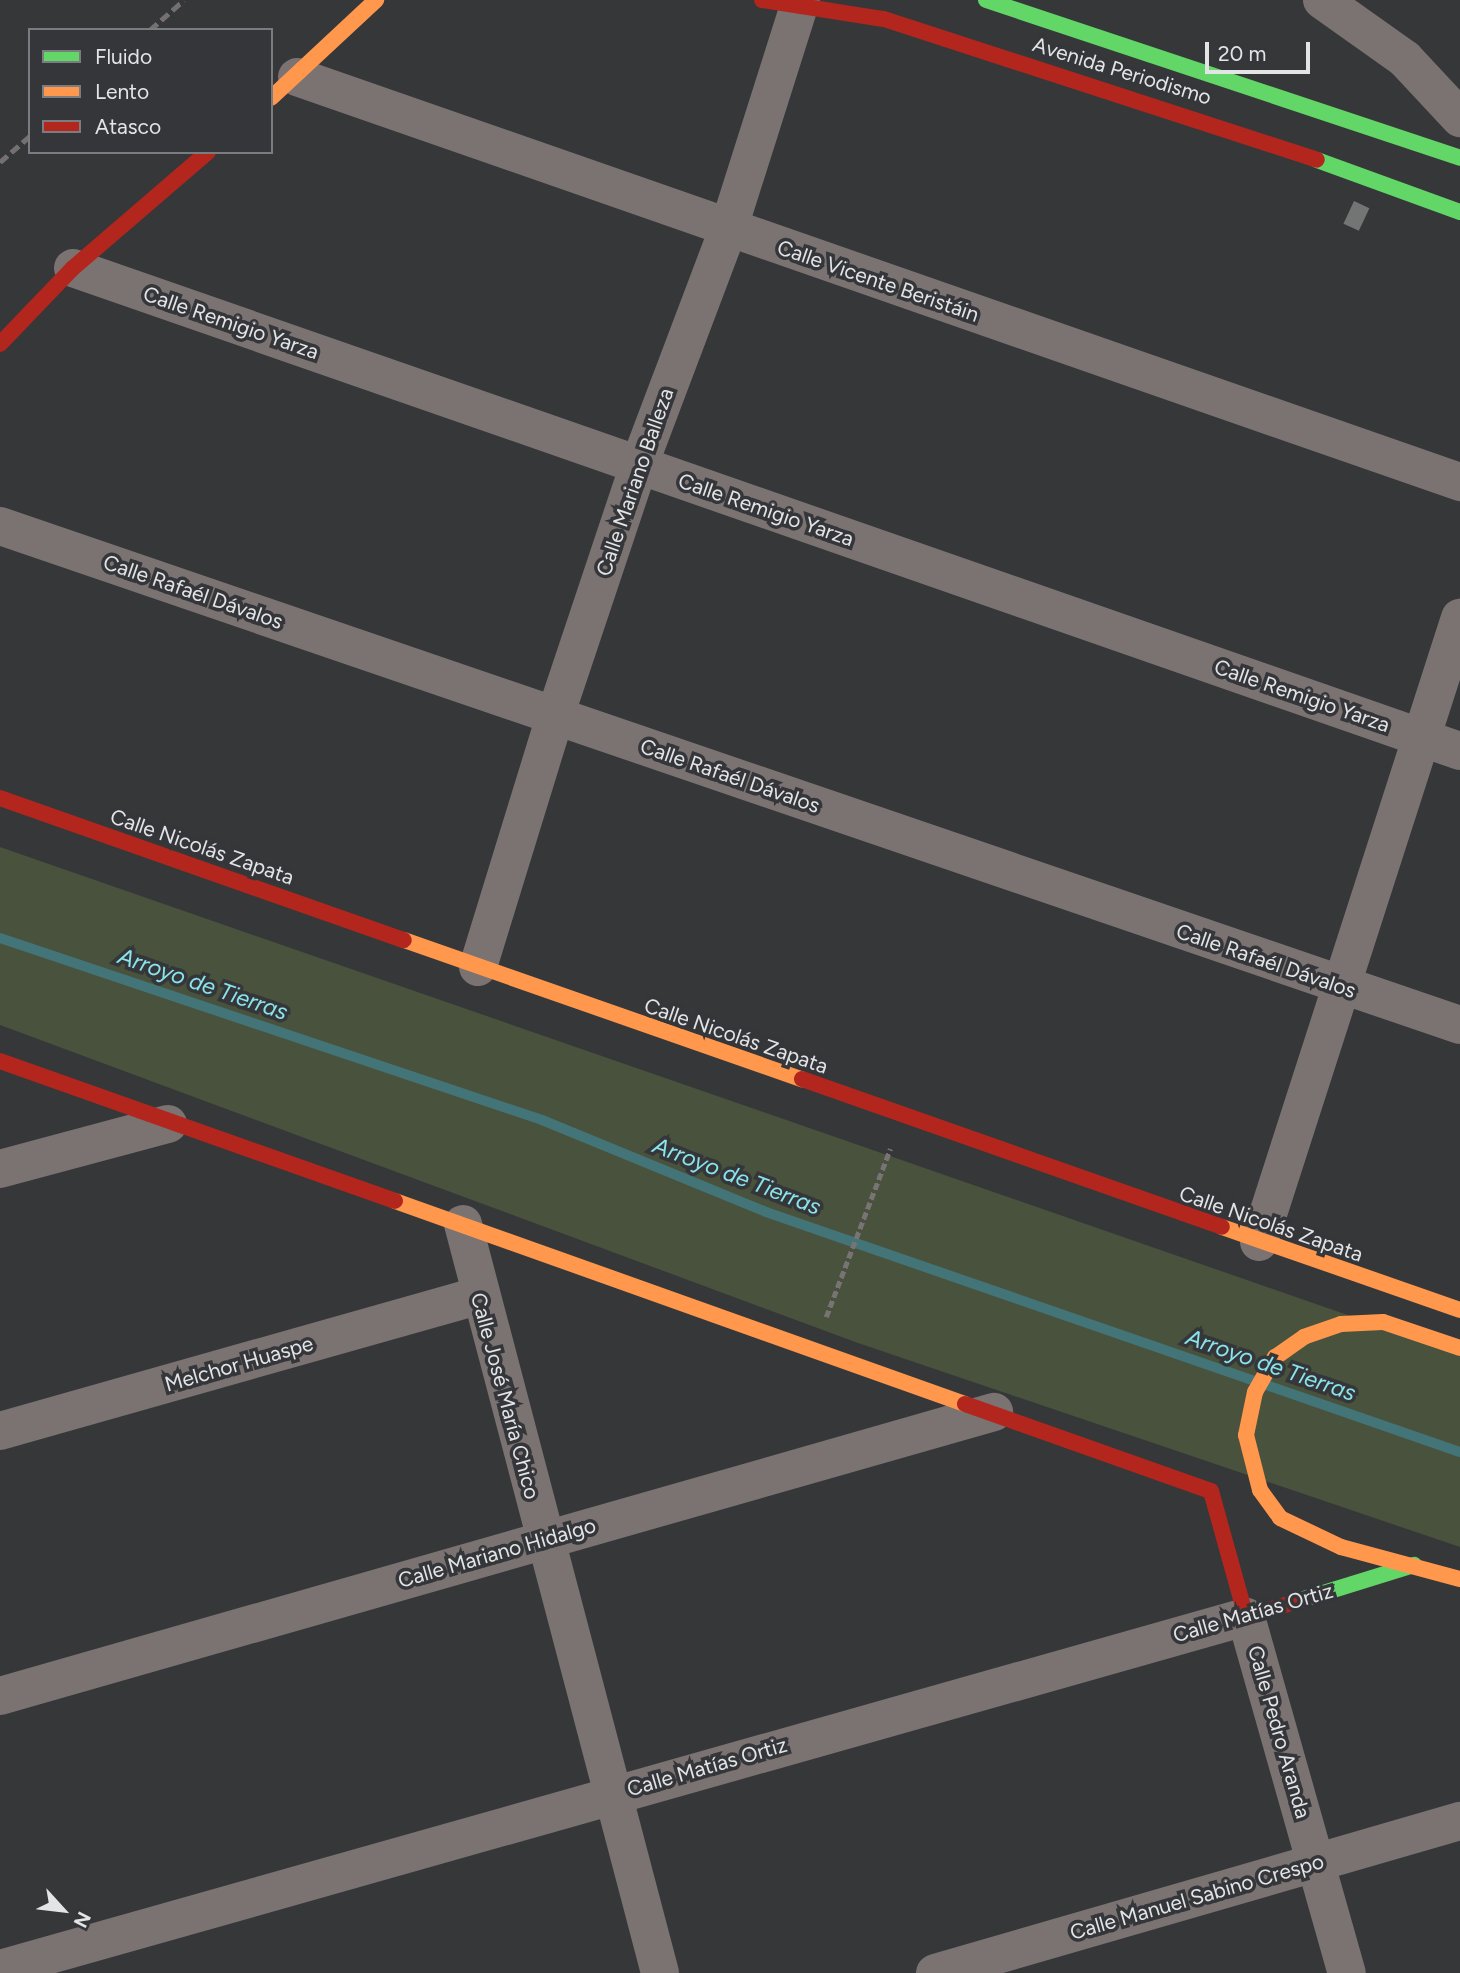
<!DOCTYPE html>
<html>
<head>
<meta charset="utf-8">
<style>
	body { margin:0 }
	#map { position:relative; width:1460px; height:1973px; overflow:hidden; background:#353739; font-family:Figtree,sans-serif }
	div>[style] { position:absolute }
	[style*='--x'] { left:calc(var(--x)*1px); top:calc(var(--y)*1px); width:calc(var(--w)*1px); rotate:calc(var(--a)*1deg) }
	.green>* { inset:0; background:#49523c }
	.stream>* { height:10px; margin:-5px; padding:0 5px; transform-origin:5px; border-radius:5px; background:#437477 }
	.building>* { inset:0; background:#737474; transform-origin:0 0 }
	.path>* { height:4.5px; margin-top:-2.25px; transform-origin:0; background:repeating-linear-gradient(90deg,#787374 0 7px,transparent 0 10.5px) }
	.street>* { height:38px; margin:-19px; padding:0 19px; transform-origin:19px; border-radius:19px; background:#7b7272 }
	.fast>* { height:16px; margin:-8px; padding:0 8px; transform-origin:8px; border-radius:8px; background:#63d668 }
	.slow>* { height:16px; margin:-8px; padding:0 8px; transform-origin:8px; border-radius:8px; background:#ff974d }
	.jam>* { height:16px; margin:-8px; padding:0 8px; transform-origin:8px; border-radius:8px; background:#b3261e }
	.rail>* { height:5px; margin-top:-2.5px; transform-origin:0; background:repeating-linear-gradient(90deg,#747071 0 10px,transparent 0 15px) }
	span { translate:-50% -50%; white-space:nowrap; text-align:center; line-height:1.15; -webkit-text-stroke:7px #34363a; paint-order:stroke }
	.street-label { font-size:21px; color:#e2e4e6 }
	.water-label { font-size:23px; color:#8ae4eb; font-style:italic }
	.legend { position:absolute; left:28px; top:28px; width:245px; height:126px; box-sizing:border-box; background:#34363a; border:2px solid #7a7c7f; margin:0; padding:9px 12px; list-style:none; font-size:21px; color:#e2e4e6 }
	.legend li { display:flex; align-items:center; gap:14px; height:35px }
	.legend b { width:35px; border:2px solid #7a7c7f }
	.north { position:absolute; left:28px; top:1875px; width:70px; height:70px; -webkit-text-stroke:5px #34363a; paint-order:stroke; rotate:117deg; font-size:19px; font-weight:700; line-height:28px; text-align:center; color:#e2e4e6 }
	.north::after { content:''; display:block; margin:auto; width:24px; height:32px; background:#e2e4e6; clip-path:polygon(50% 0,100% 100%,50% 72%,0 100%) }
	.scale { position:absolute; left:1205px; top:42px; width:105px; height:32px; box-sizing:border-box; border:4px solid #e2e4e6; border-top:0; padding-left:9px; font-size:21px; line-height:24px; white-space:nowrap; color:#e2e4e6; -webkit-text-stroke:5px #34363a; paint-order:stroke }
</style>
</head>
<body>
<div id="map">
	<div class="green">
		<i style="clip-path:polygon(0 847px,1460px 1354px,1460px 1547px,858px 1343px,0 1025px)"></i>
	</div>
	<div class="stream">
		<i style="--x:0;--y:938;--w:572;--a:18.56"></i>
		<i style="--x:542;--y:1120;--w:242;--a:22.3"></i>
		<i style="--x:766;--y:1212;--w:734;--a:19.08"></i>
	</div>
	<div class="building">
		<i style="left:1354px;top:201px;width:17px;height:25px;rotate:25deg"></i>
	</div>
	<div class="path">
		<i style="--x:826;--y:1317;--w:180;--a:-69.1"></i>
	</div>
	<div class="street">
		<i style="--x:1322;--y:0;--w:102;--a:35.4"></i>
		<i style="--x:1405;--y:59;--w:81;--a:47"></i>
		<i style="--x:297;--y:77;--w:1232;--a:19.2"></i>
		<i style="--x:73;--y:268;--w:1469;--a:19.2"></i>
		<i style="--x:0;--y:526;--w:1543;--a:18.87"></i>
		<i style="--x:478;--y:967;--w:263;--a:-72.9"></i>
		<i style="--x:555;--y:716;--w:265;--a:-71.5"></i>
		<i style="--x:639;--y:465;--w:251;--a:-69.3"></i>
		<i style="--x:728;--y:230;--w:241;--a:-72.4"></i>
		<i style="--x:0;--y:1169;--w:174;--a:-15"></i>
		<i style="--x:463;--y:1224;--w:774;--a:75.26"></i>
		<i style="--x:1259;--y:1242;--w:656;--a:-72.15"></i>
		<i style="--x:0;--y:1431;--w:497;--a:-15.8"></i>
		<i style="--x:0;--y:1696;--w:1034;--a:-15.95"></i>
		<i style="--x:0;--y:1969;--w:1295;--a:-15.78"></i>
		<i style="--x:1246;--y:1617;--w:370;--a:74.2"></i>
		<i style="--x:935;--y:1973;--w:547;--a:-16.15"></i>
	</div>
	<div class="fast">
		<i style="--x:986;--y:0;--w:500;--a:18.4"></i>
		<i style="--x:1317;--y:160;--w:152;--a:20"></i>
		<i style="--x:1291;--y:1603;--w:129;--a:-17.2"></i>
	</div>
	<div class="slow">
		<i style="--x:271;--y:98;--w:144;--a:-43"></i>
		<i style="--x:404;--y:940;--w:422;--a:19.3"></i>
		<i style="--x:395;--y:1201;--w:605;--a:19.6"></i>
		<i style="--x:1222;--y:1227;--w:252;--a:19.2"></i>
		<i style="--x:1460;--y:1348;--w:81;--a:-161.3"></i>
		<i style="--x:1383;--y:1322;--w:42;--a:177.3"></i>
		<i style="--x:1341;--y:1324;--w:39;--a:161"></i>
		<i style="--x:1304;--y:1337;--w:35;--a:145"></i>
		<i style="--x:1275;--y:1357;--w:40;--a:119.7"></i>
		<i style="--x:1255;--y:1392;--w:44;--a:101.8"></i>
		<i style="--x:1246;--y:1435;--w:57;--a:75.7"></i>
		<i style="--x:1260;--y:1490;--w:34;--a:54"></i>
		<i style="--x:1280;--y:1518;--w:68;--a:25.4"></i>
		<i style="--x:1341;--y:1547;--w:123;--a:15.1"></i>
	</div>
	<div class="jam">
		<i style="--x:762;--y:0;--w:123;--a:8.9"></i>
		<i style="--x:884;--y:19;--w:455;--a:18"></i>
		<i style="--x:0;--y:344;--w:105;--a:-46.2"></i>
		<i style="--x:73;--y:268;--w:178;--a:-40.7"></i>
		<i style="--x:0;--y:798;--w:428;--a:19.4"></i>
		<i style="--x:0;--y:1061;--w:419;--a:19.5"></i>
		<i style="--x:802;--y:1079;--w:445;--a:19.4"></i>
		<i style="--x:965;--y:1404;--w:261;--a:19.5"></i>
		<i style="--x:1211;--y:1491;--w:131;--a:74.5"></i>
		<i style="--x:1246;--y:1617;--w:47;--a:-17.3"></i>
	</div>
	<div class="rail">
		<i style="--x:150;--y:30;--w:45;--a:-41.4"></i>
		<i style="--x:0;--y:162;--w:40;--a:-41"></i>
	</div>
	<div class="street-label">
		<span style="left:1122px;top:71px;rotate:17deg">Avenida Periodismo</span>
		<span style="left:878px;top:281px;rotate:19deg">Calle Vicente Beristáin</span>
		<span style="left:231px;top:323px;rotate:19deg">Calle Remigio Yarza</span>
		<span style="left:635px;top:482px;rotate:-71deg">Calle Mariano Balleza</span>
		<span style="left:766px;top:510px;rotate:19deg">Calle Remigio Yarza</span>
		<span style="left:193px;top:592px;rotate:19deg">Calle Rafaél Dávalos</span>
		<span style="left:1302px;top:696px;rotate:19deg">Calle Remigio Yarza</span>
		<span style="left:730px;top:776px;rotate:19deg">Calle Rafaél Dávalos</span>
		<span style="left:202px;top:847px;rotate:19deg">Calle Nicolás Zapata</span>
		<span style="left:1266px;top:961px;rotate:19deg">Calle Rafaél Dávalos</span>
		<span style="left:736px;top:1036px;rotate:19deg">Calle Nicolás Zapata</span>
		<span style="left:1271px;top:1224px;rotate:19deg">Calle Nicolás Zapata</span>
		<span style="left:239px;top:1364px;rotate:-16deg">Melchor Huaspe</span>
		<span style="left:505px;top:1396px;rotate:75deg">Calle José María Chico</span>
		<span style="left:497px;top:1553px;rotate:-16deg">Calle Mariano Hidalgo</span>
		<span style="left:1253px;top:1613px;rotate:-16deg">Calle Matías Ortiz</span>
		<span style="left:1279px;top:1732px;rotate:74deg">Calle Pedro Aranda</span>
		<span style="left:707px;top:1767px;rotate:-16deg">Calle Matías Ortiz</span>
		<span style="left:1197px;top:1897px;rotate:-16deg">Calle Manuel Sabino Crespo</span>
	</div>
	<div class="water-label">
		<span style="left:203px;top:984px;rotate:19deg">Arroyo de Tierras</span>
		<span style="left:737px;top:1176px;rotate:21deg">Arroyo de Tierras</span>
		<span style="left:1271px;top:1365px;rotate:19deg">Arroyo de Tierras</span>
	</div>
	<ul class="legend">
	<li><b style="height:9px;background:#63d668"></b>Fluido</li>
	<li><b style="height:9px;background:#ff974d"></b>Lento</li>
	<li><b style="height:9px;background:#b3261e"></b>Atasco</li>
	</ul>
	<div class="north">N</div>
	<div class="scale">20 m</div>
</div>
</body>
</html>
